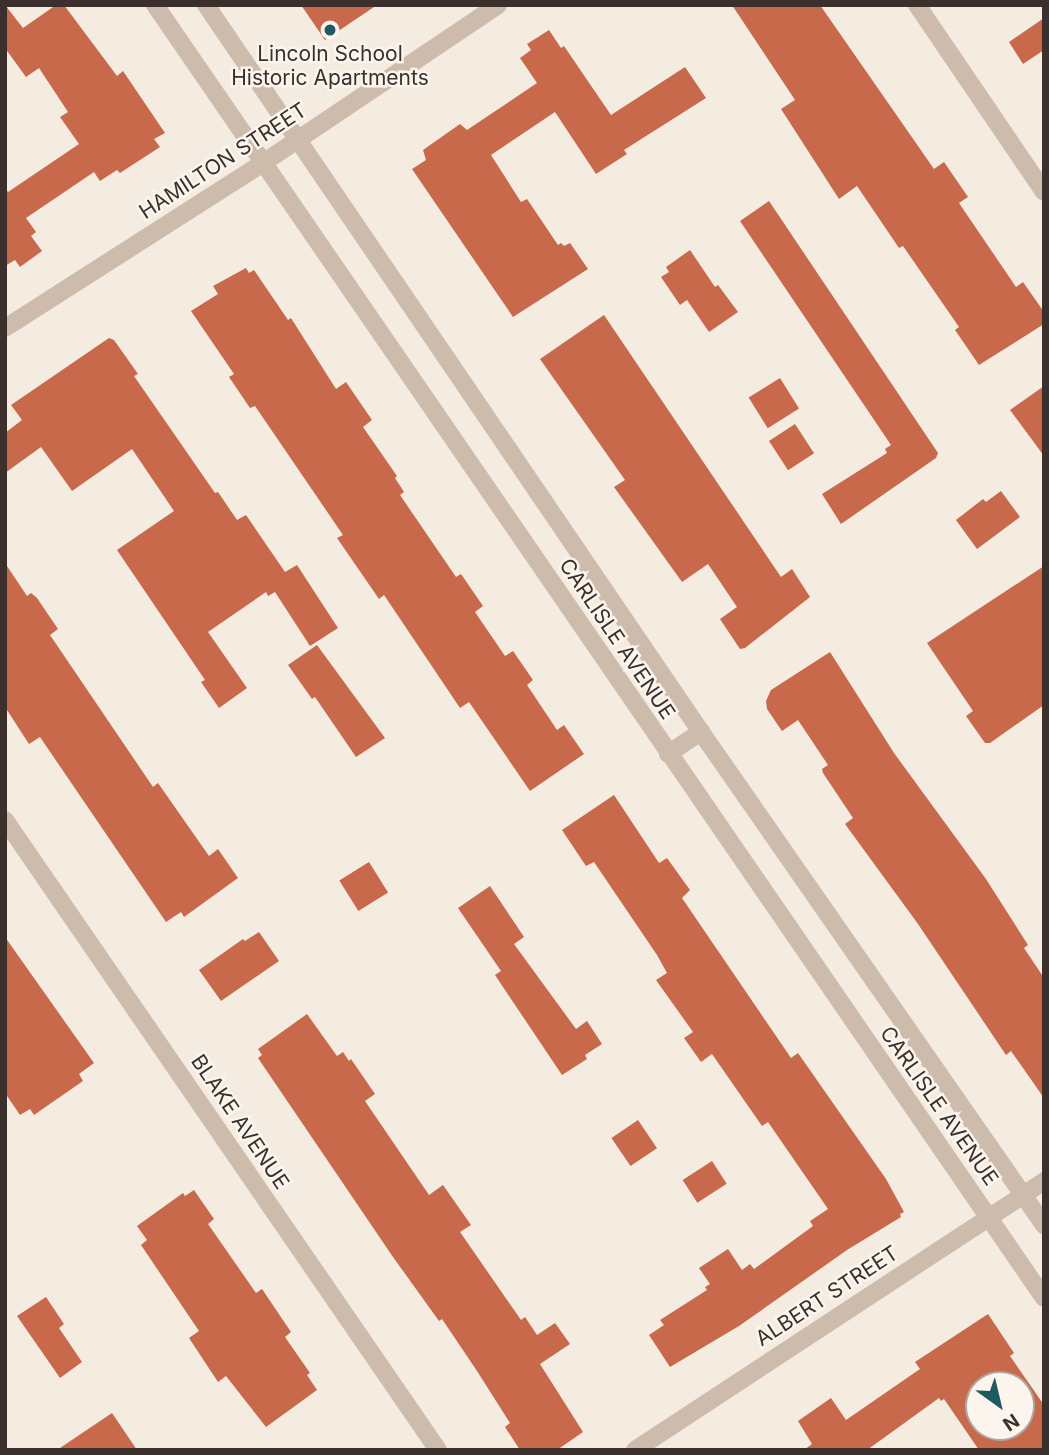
<!DOCTYPE html>
<html>
<head>
<meta charset="utf-8">
<style>
	body { margin:0 }
	#map { position:relative; width:1049px; height:1455px; overflow:hidden; background:#f4ebe1; font-family:Inter,sans-serif }
	div>[style] { position:absolute }
	[style*='--x'] { left:calc(var(--x)*1px); top:calc(var(--y)*1px); width:calc(var(--w)*1px); rotate:calc(var(--a)*1deg) }
	.building>* { inset:0; background:#c8694b; transform-origin:0 0 }
	.minor>* { height:18px; margin:-9px; padding:0 9px; transform-origin:9px; border-radius:9px; background:#cdbbac }
	.tertiary>* { height:18px; margin:-9px; padding:0 9px; transform-origin:9px; border-radius:9px; background:#cdbbac }
	.dots>* { width:19px; height:19px; translate:-50% -50%; box-sizing:border-box; border:4px solid #fbf5ee; border-radius:50% }
	span { translate:-50% -50%; white-space:nowrap; text-align:center; line-height:1.15; -webkit-text-stroke:5px #fbf5ee; paint-order:stroke }
	.poi-label { font-size:21px; color:#3b302b }
	.street-label { font-size:21px; color:#3b302b }
	.frame { position:absolute; inset:0; border:7px solid #3b302b; pointer-events:none }
	.north { position:absolute; left:965px; top:1371px; width:70px; height:70px; box-sizing:border-box; background:#fbf5ee; border:2px solid #aea6a0; border-radius:50%; rotate:146deg; font-size:19px; font-weight:700; line-height:28px; text-align:center; color:#3b302b }
	.north::after { content:''; display:block; margin:auto; width:24px; height:32px; background:#1f5a5e; clip-path:polygon(50% 0,100% 100%,50% 72%,0 100%) }
</style>
</head>
<body>
<div id="map">
	<div class="building">
		<i style="clip-path:polygon(5px 5px,23px 28px,56px 5px,64px 5px,117px 76px,123px 71px,165px 133px,154px 139px,160px 147px,120px 173px,117px 170px,100px 181px,94px 172px,26px 218px,36px 232px,31px 236px,42px 251px,20px 267px,15px 260px,5px 266px,5px 188px,8px 192px,79px 144px,60px 117px,68px 112px,39px 68px,26px 77px,5px 48px)"></i>
		<i style="clip-path:polygon(301px 5px,377px 5px,325px 40px)"></i>
		<i style="clip-path:polygon(732px 5px,820px 5px,934px 169px,944px 162px,968px 197px,959px 203px,1016px 287px,1023px 282px,1044px 312px,1044px 324px,979px 365px,955px 330px,959px 327px,903px 246px,899px 248px,857px 186px,839px 199px,781px 109px,795px 100px)"></i>
		<i style="clip-path:polygon(1044px 18px,1044px 50px,1023px 64px,1009px 42px)"></i>
		<i style="clip-path:polygon(549px 30px,561px 48px,564px 46px,611px 115px,685px 67px,706px 98px,624px 150px,627px 154px,596px 174px,555px 112px,491px 155px,521px 202px,527px 199px,558px 245px,561px 243px,564px 246px,570px 243px,588px 269px,513px 317px,412px 169px,426px 160px,423px 150px,460px 124px,467px 130px,537px 83px,520px 58px,531px 50px,527px 44px)"></i>
		<i style="clip-path:polygon(769px 201px,938px 453px,936px 458px,841px 524px,822px 494px,887px 453px,885px 449px,891px 445px,740px 221px)"></i>
		<i style="clip-path:polygon(690px 250px,715px 287px,718px 285px,738px 312px,709px 332px,687px 300px,680px 305px,661px 277px,669px 272px,666px 267px)"></i>
		<i style="clip-path:polygon(246px 268px,249px 273px,254px 270px,288px 320px,291px 318px,336px 389px,346px 382px,372px 420px,363px 427px,397px 476px,395px 478px,404px 492px,400px 495px,456px 577px,461px 574px,483px 606px,475px 612px,505px 656px,513px 651px,533px 680px,527px 685px,557px 730px,564px 725px,584px 754px,530px 791px,469px 702px,460px 708px,384px 595px,379px 599px,337px 538px,343px 535px,255px 406px,250px 408px,229px 377px,234px 374px,191px 311px,218px 294px,213px 286px)"></i>
		<i style="clip-path:polygon(604px 315px,781px 577px,792px 569px,810px 597px,745px 648px,740px 649px,720px 619px,737px 607px,708px 564px,682px 582px,614px 487px,625px 480px,540px 359px)"></i>
		<i style="clip-path:polygon(109px 338px,114px 340px,138px 374px,134px 376px,215px 493px,218px 492px,237px 520px,246px 515px,285px 572px,297px 565px,338px 628px,310px 646px,275px 592px,268px 596px,266px 592px,208px 632px,247px 688px,219px 708px,201px 682px,205px 680px,117px 550px,174px 511px,132px 449px,72px 491px,41px 447px,5px 473px,5px 433px,22px 420px,11px 405px)"></i>
		<i style="left:780px;top:378px;width:36px;height:37px;rotate:58deg"></i>
		<i style="clip-path:polygon(1044px 386px,1044px 456px,1010px 410px)"></i>
		<i style="left:795px;top:424px;width:35px;height:31px;rotate:57deg"></i>
		<i style="clip-path:polygon(1001px 491px,1020px 517px,977px 549px,956px 520px,983px 499px,986px 502px)"></i>
		<i style="clip-path:polygon(5px 563px,27px 596px,31px 593px,37px 598px,58px 629px,50px 635px,153px 787px,158px 783px,209px 856px,218px 849px,238px 878px,184px 917px,181px 912px,166px 922px,40px 737px,29px 744px,5px 707px)"></i>
		<i style="clip-path:polygon(1044px 566px,1044px 705px,990px 743px,985px 743px,966px 716px,973px 711px,927px 643px)"></i>
		<i style="clip-path:polygon(317px 645px,385px 738px,356px 757px,315px 697px,312px 699px,288px 665px)"></i>
		<i style="clip-path:polygon(830px 652px,894px 753px,986px 879px,1028px 945px,1024px 948px,1044px 978px,1044px 1098px,1011px 1051px,1006px 1055px,918px 924px,845px 824px,853px 818px,823px 773px,822px 769px,828px 765px,798px 720px,782px 731px,767px 709px,766px 701px,771px 690px)"></i>
		<i style="clip-path:polygon(614px 795px,659px 863px,667px 858px,690px 890px,682px 898px,791px 1058px,798px 1053px,886px 1179px,904px 1212px,900px 1214px,901px 1217px,847px 1250px,739px 1326px,670px 1367px,649px 1335px,664px 1325px,660px 1320px,707px 1290px,705px 1287px,710px 1284px,699px 1268px,728px 1249px,742px 1270px,750px 1264px,754px 1269px,813px 1226px,810px 1221px,828px 1209px,768px 1122px,762px 1126px,712px 1054px,701px 1062px,684px 1038px,693px 1032px,656px 980px,667px 973px,657px 955px,594px 862px,586px 866px,562px 830px)"></i>
		<i style="left:369px;top:862px;width:36px;height:35px;rotate:58deg"></i>
		<i style="clip-path:polygon(490px 886px,524px 937px,514px 944px,576px 1029px,587px 1021px,602px 1044px,585px 1055px,587px 1059px,562px 1075px,495px 975px,501px 971px,458px 908px)"></i>
		<i style="clip-path:polygon(259px 932px,279px 961px,221px 1001px,199px 970px,243px 939px,245px 941px)"></i>
		<i style="clip-path:polygon(5px 937px,94px 1063px,79px 1074px,83px 1081px,34px 1115px,30px 1109px,20px 1115px,5px 1093px)"></i>
		<i style="clip-path:polygon(307px 1014px,337px 1056px,343px 1052px,349px 1061px,351px 1059px,375px 1094px,365px 1101px,429px 1195px,443px 1185px,471px 1225px,460px 1232px,521px 1320px,525px 1317px,537px 1335px,555px 1323px,570px 1344px,540px 1364px,583px 1432px,557px 1450px,520px 1450px,505px 1427px,510px 1423px,477px 1371px,442px 1319px,439px 1321px,393px 1257px,258px 1058px,262px 1055px,258px 1049px)"></i>
		<i style="left:638px;top:1120px;width:34px;height:32px;rotate:56deg"></i>
		<i style="left:712px;top:1161px;width:27px;height:35px;rotate:57deg"></i>
		<i style="clip-path:polygon(194px 1190px,214px 1219px,208px 1224px,256px 1293px,262px 1289px,291px 1332px,285px 1337px,310px 1373px,307px 1375px,317px 1390px,266px 1427px,226px 1376px,218px 1382px,189px 1338px,199px 1331px,141px 1245px,147px 1240px,137px 1226px,183px 1193px,185px 1196px)"></i>
		<i style="clip-path:polygon(46px 1297px,64px 1324px,59px 1328px,82px 1362px,60px 1378px,17px 1316px)"></i>
		<i style="clip-path:polygon(evenodd,988px 1314px,1014px 1353px,1010px 1356px,1044px 1405px,1044px 1450px,979px 1450px,944px 1399px,941px 1401px,939px 1398px,867px 1450px,804px 1450px,812px 1444px,798px 1421px,831px 1398px,846px 1420px,920px 1369px,915px 1362px,988px 1314px,979px 1385px,1021px 1385px,1021px 1427px,979px 1427px,979px 1385px)"></i>
		<i style="clip-path:polygon(112px 1413px,137px 1450px,57px 1450px)"></i>
	</div>
	<div class="minor">
		<i style="--x:917;--y:5;--w:226;--a:55.8"></i>
		<i style="--x:5;--y:328;--w:306;--a:-32.6"></i>
		<i style="--x:263;--y:163;--w:283;--a:-33.9"></i>
		<i style="--x:5;--y:820;--w:764;--a:55.5"></i>
		<i style="--x:635;--y:1450;--w:490;--a:-33.3"></i>
	</div>
	<div class="tertiary">
		<i style="--x:155;--y:5;--w:1569;--a:55.49"></i>
		<i style="--x:206;--y:5;--w:880;--a:55.75"></i>
		<i style="--x:701;--y:732;--w:601;--a:55.17"></i>
		<i style="--x:668;--y:754;--w:40;--a:-34"></i>
	</div>
	<div class="dots">
		<i style="left:330px;top:30px;background:#1f5a5e"></i>
	</div>
	<div class="poi-label">
		<span style="left:330px;top:66px">Lincoln School<br>Historic Apartments</span>
	</div>
	<div class="street-label">
		<span style="left:223px;top:161px;rotate:-33deg">HAMILTON STREET</span>
		<span style="left:617px;top:639px;rotate:56deg">CARLISLE AVENUE</span>
		<span style="left:939px;top:1106px;rotate:55deg">CARLISLE AVENUE</span>
		<span style="left:240px;top:1122px;rotate:56deg">BLAKE AVENUE</span>
		<span style="left:827px;top:1296px;rotate:-33deg">ALBERT STREET</span>
	</div>
	<div class="frame"></div>
	<div class="north">N</div>
</div>
</body>
</html>
